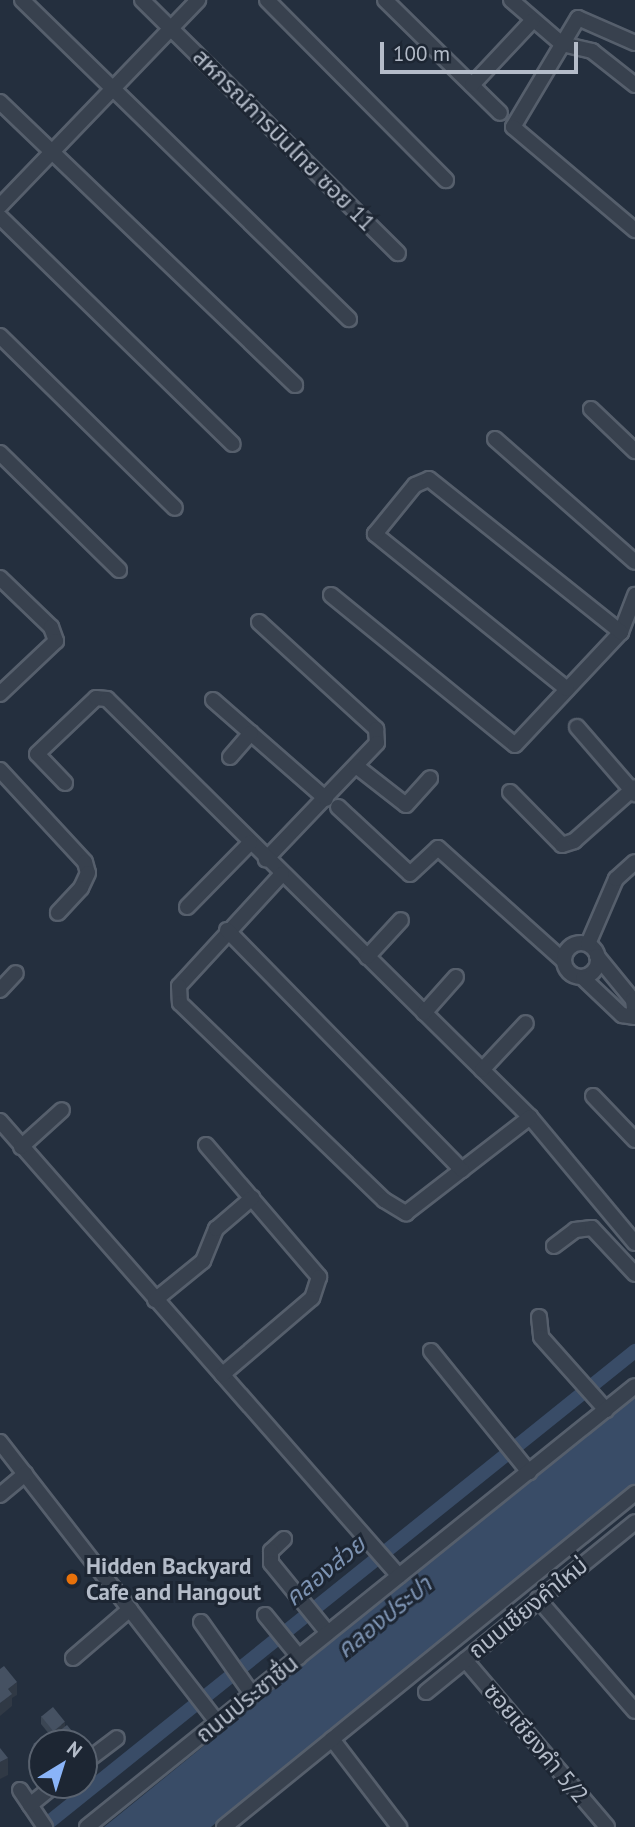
<!DOCTYPE html>
<html>
<head>
<meta charset="utf-8">
<style>
	body { margin:0 }
	#map { position:relative; width:635px; height:1827px; overflow:hidden; background:#242f3e; font-family:"PT Sans","Noto Sans Thai",sans-serif }
	div>[style] { position:absolute }
	[style*='--x'] { left:calc(var(--x)*1px); top:calc(var(--y)*1px); width:calc(var(--w)*1px); rotate:calc(var(--a)*1deg) }
	.water>* { inset:0; background:#394c67 }
	.canal>* { height:14px; margin:-7px; padding:0 7px; transform-origin:7px; border-radius:7px; background:#394c67 }
	.roads { filter:drop-shadow(2px 0 #565f6c) drop-shadow(-2px 0 #565f6c) drop-shadow(0 2px #565f6c) drop-shadow(0 -2px #565f6c) }
	.minor>* { height:14px; margin:-7px; padding:0 7px; transform-origin:7px; border-radius:7px; background:#38414e }
	.minor>.ring { margin:-7px; padding:0; box-sizing:content-box; background:none; border:14px solid #38414e; border-radius:50% }
	.wall>* { inset:0; background:#3b4654 }
	.shaded-wall>* { inset:0; background:#303945 }
	.building>* { inset:0; background:#455162; transform-origin:0 0 }
	.dots>* { width:19px; height:19px; translate:-50% -50%; box-sizing:border-box; border:4px solid #1d2633; border-radius:50% }
	span { translate:-50% -50%; white-space:nowrap; text-align:center; line-height:1.15; -webkit-text-stroke:6px #1d2633; paint-order:stroke }
	.street-label { font-size:23px; color:#b4bcc9 }
	.poi-label { font-size:23px; color:#b4bcc9; font-weight:700 }
	.left { translate:0 -50%; text-align:left }
	.water-label { font-size:24px; color:#7c92b1; font-style:italic }
	.north { position:absolute; left:28px; top:1729px; width:70px; height:70px; box-sizing:border-box; background:#1d2633; border:2px solid #59626f; border-radius:50%; rotate:38deg; font-size:19px; font-weight:700; line-height:28px; text-align:center; color:#b4bcc9 }
	.north::after { content:''; display:block; margin:auto; width:24px; height:32px; background:#8ab4f8; clip-path:polygon(50% 0,100% 100%,50% 72%,0 100%) }
	.scale { position:absolute; left:380px; top:42px; width:198px; height:32px; box-sizing:border-box; border:4px solid #b4bcc9; border-top:0; padding-left:9px; font-size:21px; line-height:24px; white-space:nowrap; color:#b4bcc9; -webkit-text-stroke:5px #1d2633; paint-order:stroke }
</style>
</head>
<body>
<div id="map">
	<div class="water">
		<i style="clip-path:polygon(635px 1395px,635px 1488px,211px 1827px,104px 1827px)"></i>
	</div>
	<div class="canal">
		<i style="--x:43;--y:1827;--w:760;--a:-38.8"></i>
	</div>
	<div class="roads">
		<div class="minor">
			<i style="--x:22;--y:0;--w:457;--a:44.3"></i>
			<i style="--x:142;--y:0;--w:360;--a:44.7"></i>
			<i style="--x:267;--y:0;--w:254;--a:45.2"></i>
			<i style="--x:385;--y:0;--w:161;--a:44.5"></i>
			<i style="--x:511;--y:0;--w:67;--a:40.8"></i>
			<i style="--x:562;--y:44;--w:31;--a:13"></i>
			<i style="--x:592;--y:51;--w:55;--a:38.3"></i>
			<i style="--x:635;--y:43;--w:62;--a:-156.3"></i>
			<i style="--x:578;--y:18;--w:127;--a:120.8"></i>
			<i style="--x:513;--y:127;--w:160;--a:40.2"></i>
			<i style="--x:472;--y:85;--w:88;--a:-46.8"></i>
			<i style="--x:0;--y:102;--w:409;--a:43.8"></i>
			<i style="--x:0;--y:206;--w:286;--a:-46.1"></i>
			<i style="--x:0;--y:217;--w:325;--a:44.3"></i>
			<i style="--x:0;--y:336;--w:245;--a:44.5"></i>
			<i style="--x:591;--y:409;--w:61;--a:43.7"></i>
			<i style="--x:495;--y:439;--w:186;--a:41.3"></i>
			<i style="--x:0;--y:453;--w:167;--a:44.5"></i>
			<i style="--x:0;--y:578;--w:71;--a:43.9"></i>
			<i style="--x:51;--y:627;--w:15;--a:70"></i>
			<i style="--x:56;--y:641;--w:77;--a:136.6"></i>
			<i style="--x:331;--y:595;--w:237;--a:39.2"></i>
			<i style="--x:515;--y:745;--w:155;--a:-46.8"></i>
			<i style="--x:621;--y:632;--w:40;--a:-69"></i>
			<i style="--x:259;--y:622;--w:159;--a:42.4"></i>
			<i style="--x:376;--y:729;--w:14;--a:86"></i>
			<i style="--x:377;--y:743;--w:161;--a:133.7"></i>
			<i style="--x:567;--y:689;--w:247;--a:-141.1"></i>
			<i style="--x:375;--y:534;--w:63;--a:-50.8"></i>
			<i style="--x:415;--y:485;--w:15;--a:-23"></i>
			<i style="--x:429;--y:479;--w:246;--a:38.6"></i>
			<i style="--x:213;--y:700;--w:150;--a:41.2"></i>
			<i style="--x:577;--y:727;--w:89;--a:49.1"></i>
			<i style="--x:230;--y:757;--w:32;--a:-49"></i>
			<i style="--x:356;--y:766;--w:63;--a:38"></i>
			<i style="--x:406;--y:805;--w:36;--a:-48"></i>
			<i style="--x:0;--y:770;--w:125;--a:47.3"></i>
			<i style="--x:85;--y:862;--w:11;--a:75"></i>
			<i style="--x:88;--y:873;--w:17;--a:115"></i>
			<i style="--x:81;--y:888;--w:34;--a:133"></i>
			<i style="--x:65;--y:783;--w:40;--a:-134"></i>
			<i style="--x:37;--y:754;--w:81;--a:-43.5"></i>
			<i style="--x:96;--y:698;--w:11;--a:5"></i>
			<i style="--x:107;--y:699;--w:595;--a:44.66"></i>
			<i style="--x:530;--y:1117;--w:164;--a:50.2"></i>
			<i style="--x:510;--y:792;--w:74;--a:45.5"></i>
			<i style="--x:562;--y:845;--w:13;--a:-18"></i>
			<i style="--x:574;--y:841;--w:81;--a:-41.5"></i>
			<i style="--x:338;--y:807;--w:98;--a:42.9"></i>
			<i style="--x:410;--y:874;--w:38;--a:-43"></i>
			<i style="--x:438;--y:848;--w:168;--a:41.9"></i>
			<i style="--x:282;--y:874;--w:152;--a:132.6"></i>
			<i style="--x:179;--y:986;--w:17;--a:87"></i>
			<i style="--x:180;--y:1003;--w:284;--a:44"></i>
			<i style="--x:384;--y:1200;--w:26;--a:31"></i>
			<i style="--x:406;--y:1213;--w:157;--a:-37.7"></i>
			<i style="--x:187;--y:907;--w:90;--a:-45.5"></i>
			<i style="--x:227;--y:930;--w:336;--a:45.6"></i>
			<i class="ring" style="left:564px;top:943px;width:20px;height:20px"></i>
			<i style="--x:588;--y:944;--w:71;--a:-66.7"></i>
			<i style="--x:616;--y:879;--w:25;--a:-42"></i>
			<i style="--x:597;--y:956;--w:57;--a:50.7"></i>
			<i style="--x:633;--y:1000;--w:17;--a:83"></i>
			<i style="--x:367;--y:957;--w:50;--a:-47.4"></i>
			<i style="--x:583;--y:978;--w:54;--a:43.5"></i>
			<i style="--x:622;--y:1015;--w:13;--a:9"></i>
			<i style="--x:0;--y:990;--w:23;--a:-47"></i>
			<i style="--x:424;--y:1013;--w:48;--a:-48.4"></i>
			<i style="--x:482;--y:1070;--w:64;--a:-46.9"></i>
			<i style="--x:593;--y:1096;--w:61;--a:46.3"></i>
			<i style="--x:0;--y:1121;--w:605;--a:48.75"></i>
			<i style="--x:206;--y:1145;--w:174;--a:49.4"></i>
			<i style="--x:319;--y:1277;--w:22;--a:108"></i>
			<i style="--x:312;--y:1298;--w:118;--a:139.5"></i>
			<i style="--x:21;--y:1147;--w:55;--a:-42.1"></i>
			<i style="--x:554;--y:1246;--w:26;--a:-37"></i>
			<i style="--x:575;--y:1230;--w:17;--a:-7"></i>
			<i style="--x:592;--y:1228;--w:63;--a:46.9"></i>
			<i style="--x:155;--y:1300;--w:62;--a:-39.1"></i>
			<i style="--x:203;--y:1261;--w:35;--a:-68"></i>
			<i style="--x:216;--y:1229;--w:48;--a:-40.7"></i>
			<i style="--x:539;--y:1317;--w:20;--a:84"></i>
			<i style="--x:541;--y:1337;--w:98;--a:48.3"></i>
			<i style="--x:431;--y:1351;--w:156;--a:51"></i>
			<i style="--x:0;--y:1442;--w:354;--a:52.2"></i>
			<i style="--x:0;--y:1495;--w:33;--a:-40"></i>
			<i style="--x:284;--y:1539;--w:18;--a:137"></i>
			<i style="--x:271;--y:1551;--w:12;--a:90"></i>
			<i style="--x:271;--y:1563;--w:90;--a:50.8"></i>
			<i style="--x:538;--y:1599;--w:148;--a:49.1"></i>
			<i style="--x:265;--y:1615;--w:54;--a:51"></i>
			<i style="--x:201;--y:1622;--w:88;--a:54.7"></i>
			<i style="--x:73;--y:1658;--w:75;--a:-40.7"></i>
			<i style="--x:465;--y:1660;--w:219;--a:49.6"></i>
			<i style="--x:426;--y:1692;--w:269;--a:-39.1"></i>
			<i style="--x:332;--y:1739;--w:111;--a:52.7"></i>
			<i style="--x:84;--y:1763;--w:41;--a:-37.1"></i>
			<i style="--x:20;--y:1790;--w:45;--a:56"></i>
			<i style="--x:30;--y:1805;--w:32;--a:-39"></i>
			<i style="--x:87;--y:1827;--w:703;--a:-38.83"></i>
			<i style="--x:224;--y:1827;--w:530;--a:-39.1"></i>
		</div>
	</div>
	<div class="wall">
		<i style="clip-path:polygon(41px 1716px,65px 1726px,80px 1743px,54px 1743px,54px 1740px,41px 1724px)"></i>
		<i style="clip-path:polygon(42px 1743px,42px 1759px,30px 1761px,30px 1753px)"></i>
	</div>
	<div class="shaded-wall">
		<i style="clip-path:polygon(17px 1682px,17px 1695px,12px 1698px,12px 1706px,0 1716px,0 1703px,8px 1689px)"></i>
		<i style="clip-path:polygon(65px 1722px,65px 1731px,54px 1735px,53px 1740px,53px 1732px)"></i>
		<i style="clip-path:polygon(8px 1758px,8px 1775px,0 1779px,0 1762px)"></i>
	</div>
	<div class="building">
		<i style="clip-path:polygon(4px 1666px,17px 1682px,8px 1689px,12px 1694px,0 1703px,0 1669px)"></i>
		<i style="left:53px;top:1707px;width:19px;height:15px;rotate:51deg"></i>
		<i style="clip-path:polygon(67px 1725px,80px 1741px,78px 1743px,60px 1743px,54px 1735px)"></i>
		<i style="clip-path:polygon(52px 1740px,52px 1743px,42px 1743px,42px 1751px,30px 1753px,34px 1743px)"></i>
		<i style="clip-path:polygon(0 1748px,8px 1758px,0 1762px)"></i>
	</div>
	<div class="dots">
		<i style="left:72px;top:1579px;background:#e8710a"></i>
	</div>
	<div class="street-label">
		<span style="left:284px;top:140px;rotate:45deg">สหกรณ์การบินไทย ซอย 11</span>
		<span style="left:528px;top:1608px;rotate:-39deg">ถนนเชียงคำใหม่</span>
		<span style="left:247px;top:1699px;rotate:-39deg">ถนนประชาชื่น</span>
		<span style="left:536px;top:1743px;rotate:50deg">ซอยเชียงคำ 5/2</span>
	</div>
	<div class="poi-label">
		<span class="left" style="left:86px;top:1579px">Hidden Backyard<br>Cafe and Hangout</span>
	</div>
	<div class="water-label">
		<span style="left:325px;top:1571px;rotate:-39deg">คลองส่วย</span>
		<span style="left:384px;top:1617px;rotate:-39deg">คลองประปา</span>
	</div>
	<div class="north">N</div>
	<div class="scale">100 m</div>
</div>
</body>
</html>
